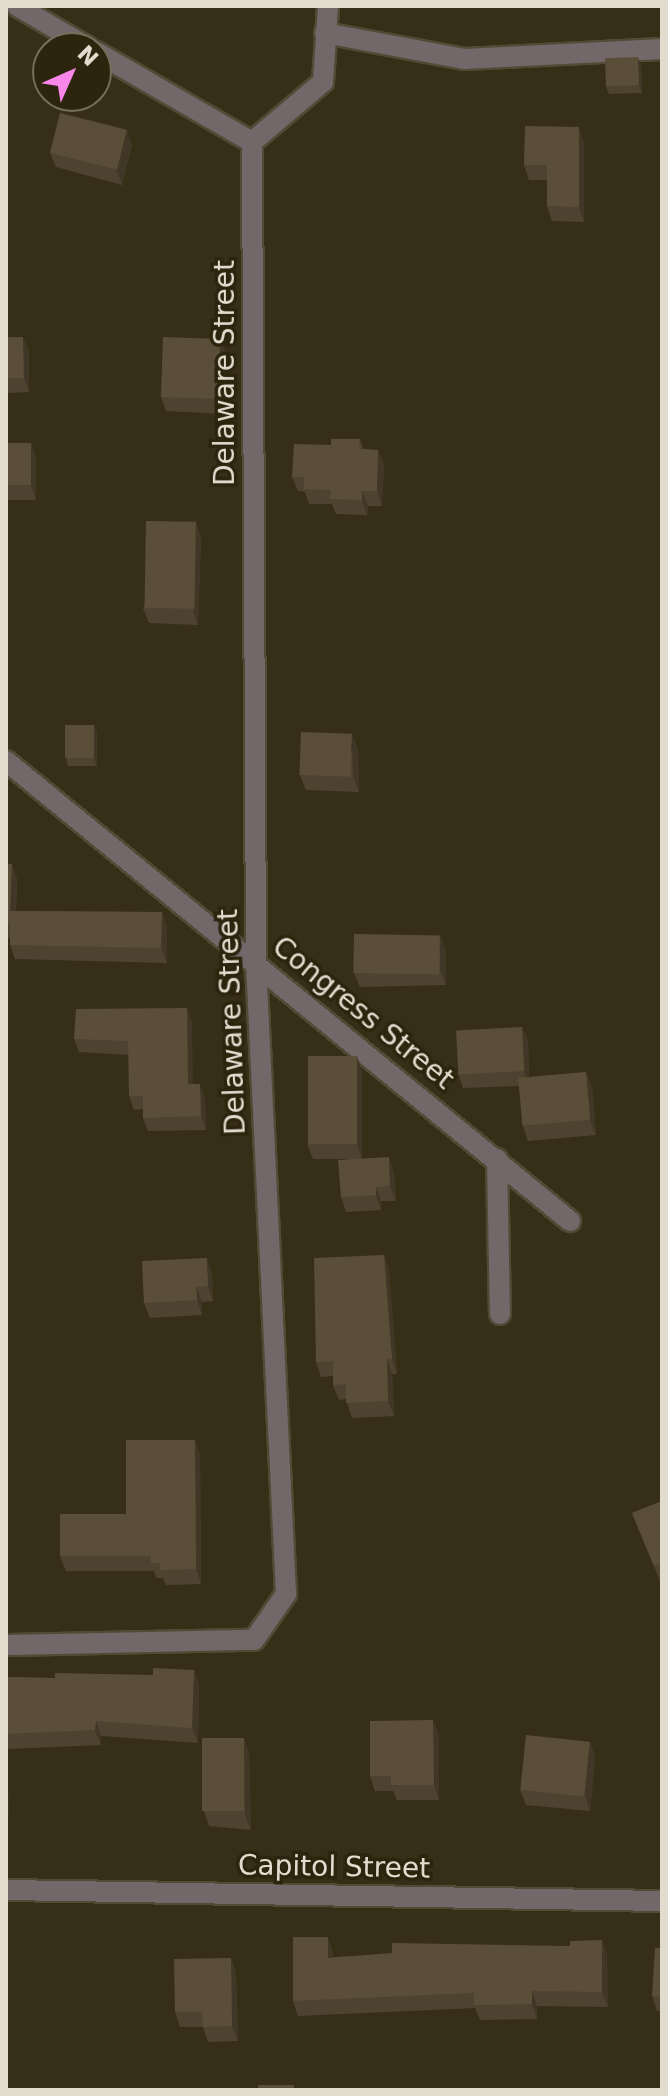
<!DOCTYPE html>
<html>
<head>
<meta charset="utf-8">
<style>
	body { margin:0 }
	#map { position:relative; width:668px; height:2096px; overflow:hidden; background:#372e18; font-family:"DejaVu Sans",sans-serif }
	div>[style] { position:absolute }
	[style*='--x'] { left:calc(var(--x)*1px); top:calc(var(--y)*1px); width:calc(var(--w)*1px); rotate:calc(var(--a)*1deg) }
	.roads { filter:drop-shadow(2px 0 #524a35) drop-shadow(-2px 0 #524a35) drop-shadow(0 2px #524a35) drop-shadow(0 -2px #524a35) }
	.minor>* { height:20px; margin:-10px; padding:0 10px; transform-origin:10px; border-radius:10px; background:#74676a }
	.wall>* { inset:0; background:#4e4330 }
	.shaded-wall>* { inset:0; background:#403727 }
	.building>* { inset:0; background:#5b4e38; transform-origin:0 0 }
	span { translate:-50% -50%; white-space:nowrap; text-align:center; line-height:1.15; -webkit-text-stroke:7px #2d240e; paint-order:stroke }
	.street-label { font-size:28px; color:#e2dccf }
	.frame { position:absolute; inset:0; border:8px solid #e2dccf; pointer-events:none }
	.north { position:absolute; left:32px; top:32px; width:80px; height:80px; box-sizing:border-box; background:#2d240e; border:2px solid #756e5b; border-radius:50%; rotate:45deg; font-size:22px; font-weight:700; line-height:32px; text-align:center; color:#e2dccf }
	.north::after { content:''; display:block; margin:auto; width:28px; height:36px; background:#f987e9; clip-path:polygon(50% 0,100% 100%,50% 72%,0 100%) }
</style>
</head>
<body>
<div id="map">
	<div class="roads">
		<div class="minor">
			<i style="--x:17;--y:6;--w:83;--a:30.3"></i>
			<i style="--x:325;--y:33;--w:141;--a:10.6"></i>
			<i style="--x:464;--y:59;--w:198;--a:-2.9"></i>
			<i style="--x:96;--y:52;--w:180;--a:30"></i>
			<i style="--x:252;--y:142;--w:93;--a:-40.2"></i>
			<i style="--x:323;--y:82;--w:76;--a:-86.2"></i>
			<i style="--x:6;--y:761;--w:728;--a:39.2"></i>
			<i style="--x:497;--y:1159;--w:155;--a:88.9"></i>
			<i style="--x:6;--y:1645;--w:248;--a:-1.2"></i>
			<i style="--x:254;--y:1640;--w:56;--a:-55.2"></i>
			<i style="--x:286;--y:1594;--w:632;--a:-92.72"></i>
			<i style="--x:256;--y:963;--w:821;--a:-90.28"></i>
			<i style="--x:6;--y:1890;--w:656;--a:0.96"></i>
		</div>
	</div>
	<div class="wall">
		<i style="clip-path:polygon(641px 65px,642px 93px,609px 94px,606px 87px)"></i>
		<i style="clip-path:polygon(584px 142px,584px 222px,552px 221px,547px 206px,547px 180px,529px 180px,524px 165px)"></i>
		<i style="clip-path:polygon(132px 144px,122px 185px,56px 167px,50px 153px)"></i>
		<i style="clip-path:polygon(6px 338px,29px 351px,29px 392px,6px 393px)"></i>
		<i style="clip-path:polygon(220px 339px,226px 354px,224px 414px,166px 411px,161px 397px)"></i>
		<i style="clip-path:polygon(360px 439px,363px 449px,378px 450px,384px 465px,382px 506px,368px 506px,367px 515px,336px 514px,332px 504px,309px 504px,305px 492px,298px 491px,292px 477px,331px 445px)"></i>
		<i style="clip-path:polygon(31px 443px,36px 458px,36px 500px,6px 500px,6px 444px)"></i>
		<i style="clip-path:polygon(201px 537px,198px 625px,149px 623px,143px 608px)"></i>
		<i style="clip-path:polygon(94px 725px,97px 733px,97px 766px,68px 766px,66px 758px)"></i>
		<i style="clip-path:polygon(358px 749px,359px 792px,306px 790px,300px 775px)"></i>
		<i style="clip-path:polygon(6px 864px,17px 878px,16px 911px,162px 912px,167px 927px,167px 963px,15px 959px,10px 945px,10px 938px,6px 938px)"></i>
		<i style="clip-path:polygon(446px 950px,446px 985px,360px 987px,354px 973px)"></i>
		<i style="clip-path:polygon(187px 1008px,192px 1022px,192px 1084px,205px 1098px,206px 1130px,148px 1131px,143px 1118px,143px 1109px,134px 1110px,129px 1096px,129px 1055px,79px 1052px,74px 1039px)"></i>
		<i style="clip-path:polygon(522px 1027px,528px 1042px,529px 1077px,586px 1072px,592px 1087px,596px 1135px,528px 1141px,523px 1126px,519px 1086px,463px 1088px,458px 1073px)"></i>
		<i style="clip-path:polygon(362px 1071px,362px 1159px,394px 1172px,396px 1201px,381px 1201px,381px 1210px,346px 1212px,341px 1197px,352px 1159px,313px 1159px,307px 1144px)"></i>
		<i style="clip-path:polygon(384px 1255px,389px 1270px,397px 1374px,392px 1374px,394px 1416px,352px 1418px,346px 1399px,339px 1400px,333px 1385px,333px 1376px,321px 1377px,316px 1362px)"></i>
		<i style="clip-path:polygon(212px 1273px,213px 1301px,202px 1302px,202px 1315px,150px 1318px,144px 1303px)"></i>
		<i style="clip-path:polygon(200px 1455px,201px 1584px,166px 1585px,163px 1578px,156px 1578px,154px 1571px,66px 1571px,60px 1556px,126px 1514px)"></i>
		<i style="clip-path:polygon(662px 1501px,662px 1580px,660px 1581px,632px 1513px)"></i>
		<i style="clip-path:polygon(194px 1670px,199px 1685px,198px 1743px,101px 1736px,101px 1745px,6px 1749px,6px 1677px,55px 1678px,153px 1675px)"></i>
		<i style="clip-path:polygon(439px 1735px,439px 1800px,397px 1800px,393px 1791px,375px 1791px,370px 1776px)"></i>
		<i style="clip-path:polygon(590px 1742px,595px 1757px,590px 1811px,526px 1805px,520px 1790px)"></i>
		<i style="clip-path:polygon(249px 1753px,251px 1830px,209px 1826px,204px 1811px)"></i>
		<i style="clip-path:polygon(602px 1940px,607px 1955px,608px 2007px,537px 2006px,537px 2019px,480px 2020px,475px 2008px,298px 2016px,293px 2001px,333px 1952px,333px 1957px,570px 1946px)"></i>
		<i style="clip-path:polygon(662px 1948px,662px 2011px,657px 2011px,652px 1996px)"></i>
		<i style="clip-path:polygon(231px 1958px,236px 1973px,238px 2041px,208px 2042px,203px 2027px,180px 2027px,175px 2012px)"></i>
	</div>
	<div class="shaded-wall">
		<i style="clip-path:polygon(638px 57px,641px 65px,642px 93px,639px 85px)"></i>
		<i style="clip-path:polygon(579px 127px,584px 142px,584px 222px,579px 207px)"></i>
		<i style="clip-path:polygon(127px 130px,132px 144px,122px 185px,116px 170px)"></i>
		<i style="clip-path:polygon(23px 337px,29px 351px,29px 392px,24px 378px)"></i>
		<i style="clip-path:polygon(220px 339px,226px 354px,224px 414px,219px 399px)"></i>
		<i style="clip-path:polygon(31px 443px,36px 458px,36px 500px,31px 485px)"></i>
		<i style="clip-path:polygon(378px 450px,384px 465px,382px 506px,377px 491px)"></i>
		<i style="clip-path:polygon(362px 491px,368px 506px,367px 515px,362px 500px)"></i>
		<i style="clip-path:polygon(196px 522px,201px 537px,198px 625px,193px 610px)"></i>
		<i style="clip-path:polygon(94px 725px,97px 733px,97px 766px,94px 758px)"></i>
		<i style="clip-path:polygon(352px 734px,358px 749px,359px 792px,353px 777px)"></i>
		<i style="clip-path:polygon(12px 864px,17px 878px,15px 925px,10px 911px)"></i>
		<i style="clip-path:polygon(162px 912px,167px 927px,167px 963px,161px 948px)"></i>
		<i style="clip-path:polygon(440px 935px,446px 950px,446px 985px,440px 970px)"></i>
		<i style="clip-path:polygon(187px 1008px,192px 1022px,193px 1098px,188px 1084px)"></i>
		<i style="clip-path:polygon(522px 1027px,528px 1042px,529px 1086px,524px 1071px)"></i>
		<i style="clip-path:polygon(357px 1056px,362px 1071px,362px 1159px,357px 1144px)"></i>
		<i style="clip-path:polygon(586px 1072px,592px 1087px,596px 1135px,590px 1120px)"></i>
		<i style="clip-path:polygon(200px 1084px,205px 1098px,206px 1130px,201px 1116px)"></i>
		<i style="clip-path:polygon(389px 1157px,394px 1172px,396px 1201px,390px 1186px)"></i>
		<i style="clip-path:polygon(376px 1187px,381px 1201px,381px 1210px,376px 1195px)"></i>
		<i style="clip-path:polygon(384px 1255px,389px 1270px,397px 1374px,392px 1359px)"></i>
		<i style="clip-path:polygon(207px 1258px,212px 1273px,213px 1301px,208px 1286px)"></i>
		<i style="clip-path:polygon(196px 1287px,202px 1302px,202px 1315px,197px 1300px)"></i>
		<i style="clip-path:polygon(387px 1359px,392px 1374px,394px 1416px,388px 1401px)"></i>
		<i style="clip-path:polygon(195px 1440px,200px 1455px,201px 1584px,196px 1569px)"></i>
		<i style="clip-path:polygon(194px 1670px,199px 1685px,198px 1743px,192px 1728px)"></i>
		<i style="clip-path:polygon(433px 1720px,439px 1735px,439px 1800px,434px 1785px)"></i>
		<i style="clip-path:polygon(96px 1721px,101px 1736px,101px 1745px,95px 1730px)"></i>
		<i style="clip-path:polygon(244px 1738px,249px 1753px,251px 1830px,245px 1815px)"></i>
		<i style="clip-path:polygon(590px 1742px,595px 1757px,590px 1811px,585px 1796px)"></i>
		<i style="clip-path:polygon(6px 1773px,8px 1779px,9px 1815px,6px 1806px)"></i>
		<i style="clip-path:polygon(328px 1937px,333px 1952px,333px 1973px,328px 1958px)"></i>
		<i style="clip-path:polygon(602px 1940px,607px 1955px,608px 2007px,602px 1992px)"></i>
		<i style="clip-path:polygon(231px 1958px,236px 1973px,238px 2041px,232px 2026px)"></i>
		<i style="clip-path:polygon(532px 1991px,537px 2006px,537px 2019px,532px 2004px)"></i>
	</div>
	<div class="building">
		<i style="left:638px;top:57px;width:28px;height:33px;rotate:88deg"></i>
		<i style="left:60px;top:113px;width:69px;height:41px;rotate:14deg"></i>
		<i style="clip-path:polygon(525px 126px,579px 127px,579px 207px,547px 206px,547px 165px,524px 165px)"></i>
		<i style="left:23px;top:337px;width:41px;height:17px;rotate:89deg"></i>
		<i style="left:163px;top:337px;width:57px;height:60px;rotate:2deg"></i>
		<i style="clip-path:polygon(331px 439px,360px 439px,359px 449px,378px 450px,377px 491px,362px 491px,362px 500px,330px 499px,331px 490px,304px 489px,304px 477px,292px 477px,294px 444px,331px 445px)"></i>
		<i style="left:31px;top:443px;width:42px;height:25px;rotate:90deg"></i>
		<i style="left:146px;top:521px;width:50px;height:87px;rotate:1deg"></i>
		<i style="left:65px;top:725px;width:29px;height:33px"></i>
		<i style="left:301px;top:732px;width:51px;height:43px;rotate:2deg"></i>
		<i style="clip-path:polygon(6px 864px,12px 864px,10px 911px,162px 912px,161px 948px,10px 945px,10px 917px,9px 924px,6px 924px)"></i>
		<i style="left:354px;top:934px;width:86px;height:39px;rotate:1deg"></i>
		<i style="clip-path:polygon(187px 1008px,188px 1084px,200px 1084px,201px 1116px,143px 1118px,143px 1096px,129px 1096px,128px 1041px,74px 1039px,76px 1009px)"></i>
		<i style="left:522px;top:1027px;width:44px;height:66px;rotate:87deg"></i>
		<i style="left:308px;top:1056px;width:49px;height:88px"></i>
		<i style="left:586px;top:1072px;width:48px;height:68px;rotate:85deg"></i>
		<i style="clip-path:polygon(389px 1157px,390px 1186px,376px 1187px,376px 1195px,341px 1197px,338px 1160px)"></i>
		<i style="clip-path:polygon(384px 1255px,392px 1359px,387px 1359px,388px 1401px,346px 1403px,346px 1384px,333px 1385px,333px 1361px,316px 1362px,314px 1258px)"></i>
		<i style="clip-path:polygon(207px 1258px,208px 1286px,196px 1287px,197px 1300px,144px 1303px,142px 1261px)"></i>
		<i style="clip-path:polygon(126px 1440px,195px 1440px,196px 1569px,160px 1570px,160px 1563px,151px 1563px,151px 1556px,60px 1556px,60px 1514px,126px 1514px)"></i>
		<i style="clip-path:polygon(662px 1501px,662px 1563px,654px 1566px,632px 1513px)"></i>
		<i style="clip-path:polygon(153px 1668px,194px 1670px,192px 1728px,96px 1721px,95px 1730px,6px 1734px,6px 1677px,55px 1678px,55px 1673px,153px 1675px)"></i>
		<i style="clip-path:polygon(433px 1720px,434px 1785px,391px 1785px,391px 1776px,370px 1776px,370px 1721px)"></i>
		<i style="left:526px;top:1735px;width:64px;height:55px;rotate:6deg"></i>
		<i style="left:202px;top:1738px;width:42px;height:73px"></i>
		<i style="clip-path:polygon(293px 1937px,328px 1937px,328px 1958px,392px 1953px,392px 1943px,570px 1946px,570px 1941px,602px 1940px,602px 1992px,532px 1991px,532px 2004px,474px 2005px,474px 1993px,293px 2001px)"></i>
		<i style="clip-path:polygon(655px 1948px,662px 1948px,662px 1997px,652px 1996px)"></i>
		<i style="clip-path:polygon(231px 1958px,232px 2026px,203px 2027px,202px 2012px,175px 2012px,174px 1959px)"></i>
		<i style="left:258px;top:2085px;width:36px;height:5px"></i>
	</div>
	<div class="street-label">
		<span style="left:225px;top:373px;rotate:-90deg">Delaware Street</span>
		<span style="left:363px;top:1013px;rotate:39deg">Congress Street</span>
		<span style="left:232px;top:1022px;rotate:-92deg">Delaware Street</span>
		<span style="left:334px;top:1867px;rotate:1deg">Capitol Street</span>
	</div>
	<div class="frame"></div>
	<div class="north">N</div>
</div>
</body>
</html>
